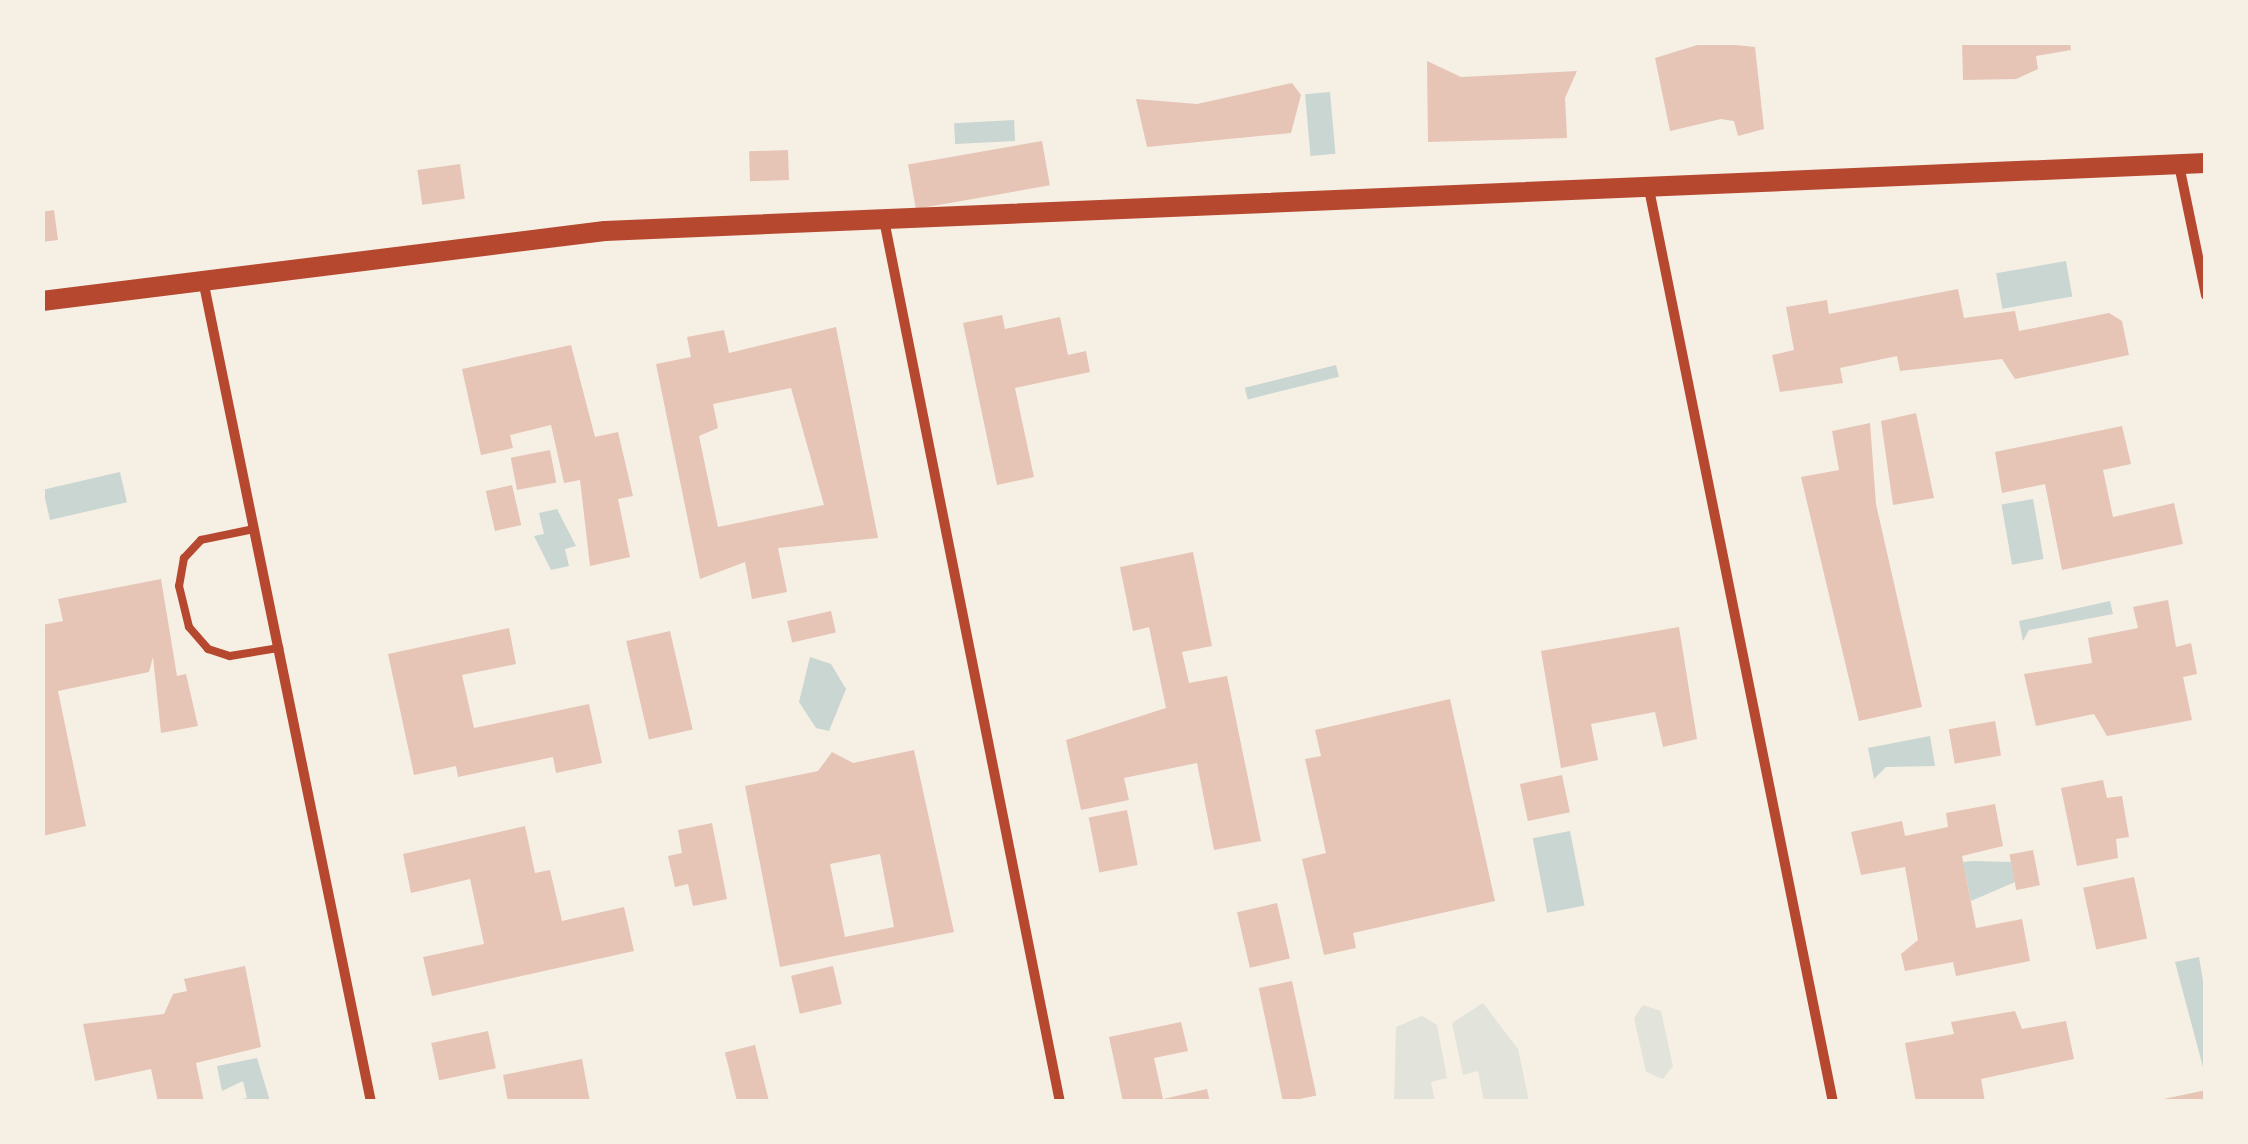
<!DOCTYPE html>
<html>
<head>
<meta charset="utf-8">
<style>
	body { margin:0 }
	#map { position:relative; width:2248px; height:1144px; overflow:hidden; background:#f6efe4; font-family:"Source Sans 3",sans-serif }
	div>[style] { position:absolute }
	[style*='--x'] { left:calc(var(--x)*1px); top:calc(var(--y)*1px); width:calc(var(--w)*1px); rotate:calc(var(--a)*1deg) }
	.green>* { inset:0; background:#e2e4dc }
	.water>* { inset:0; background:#c9d6d2; transform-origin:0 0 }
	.building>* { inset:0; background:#e6c5b7; transform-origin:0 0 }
	.service>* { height:8px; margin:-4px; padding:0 4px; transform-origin:4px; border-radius:4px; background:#b5482f }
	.minor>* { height:10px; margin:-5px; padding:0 5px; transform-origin:5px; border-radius:5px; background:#b5482f }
	.secondary>* { height:20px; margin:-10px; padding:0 10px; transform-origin:10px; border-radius:10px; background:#b5482f }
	span { translate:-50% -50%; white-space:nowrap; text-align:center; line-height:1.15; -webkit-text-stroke:10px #f6efe4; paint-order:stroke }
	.frame { position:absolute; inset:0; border:45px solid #f6efe4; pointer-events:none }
</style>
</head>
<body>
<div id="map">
	<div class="green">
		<i style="clip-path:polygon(1483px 1003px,1518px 1049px,1529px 1101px,1484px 1101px,1478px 1071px,1463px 1075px,1452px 1023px)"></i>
		<i style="clip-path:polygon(1643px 1005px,1661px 1011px,1673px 1066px,1663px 1079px,1646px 1072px,1634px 1018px)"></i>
		<i style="clip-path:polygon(1422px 1016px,1437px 1025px,1447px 1078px,1431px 1082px,1435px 1101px,1394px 1101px,1396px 1027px)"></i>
	</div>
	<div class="water">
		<i style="left:1330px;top:92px;width:62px;height:25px;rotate:85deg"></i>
		<i style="left:1014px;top:120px;width:21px;height:60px;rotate:87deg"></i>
		<i style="left:2066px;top:261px;width:36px;height:71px;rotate:80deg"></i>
		<i style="left:1336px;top:365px;width:12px;height:94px;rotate:76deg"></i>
		<i style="left:120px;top:472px;width:31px;height:79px;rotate:77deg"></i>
		<i style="left:2033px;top:499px;width:61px;height:32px;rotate:80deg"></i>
		<i style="clip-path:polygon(557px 509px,576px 546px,565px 549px,569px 566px,551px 570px,534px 536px,544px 534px,539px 513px)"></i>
		<i style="clip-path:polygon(2110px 601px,2113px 614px,2029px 630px,2023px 641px,2019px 621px)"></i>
		<i style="clip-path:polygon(810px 657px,831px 664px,846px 689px,829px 731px,816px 728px,799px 702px)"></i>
		<i style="clip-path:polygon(1930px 736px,1935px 766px,1886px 767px,1874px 779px,1868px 748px)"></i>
		<i style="left:1570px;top:831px;width:76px;height:38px;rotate:79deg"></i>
		<i style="clip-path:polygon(1972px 861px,2011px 862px,2015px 882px,1971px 901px,1963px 862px)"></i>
		<i style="clip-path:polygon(2199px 957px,2206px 999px,2203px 1067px,2175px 962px)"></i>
		<i style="clip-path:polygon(257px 1058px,270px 1101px,232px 1101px,247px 1098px,243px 1081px,222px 1091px,217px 1066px)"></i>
	</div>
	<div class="building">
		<i style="clip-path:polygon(1707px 42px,1755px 47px,1764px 129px,1738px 136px,1734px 121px,1721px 119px,1670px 131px,1655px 58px)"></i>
		<i style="clip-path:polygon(1962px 42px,2070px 42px,2071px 50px,2036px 56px,2038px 69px,2016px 79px,1963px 80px)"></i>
		<i style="clip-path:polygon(1427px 61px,1461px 77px,1577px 71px,1565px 98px,1567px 138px,1428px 142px)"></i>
		<i style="clip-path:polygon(1292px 83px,1301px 95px,1291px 133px,1147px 147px,1136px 99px,1197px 104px)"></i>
		<i style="left:1042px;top:141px;width:45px;height:136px;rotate:80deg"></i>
		<i style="left:788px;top:150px;width:30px;height:39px;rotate:88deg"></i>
		<i style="left:460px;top:164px;width:35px;height:43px;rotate:82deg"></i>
		<i style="clip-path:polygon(54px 210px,58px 240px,42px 242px,42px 212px)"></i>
		<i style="clip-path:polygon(1958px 289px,1964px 318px,2015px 311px,2019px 331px,2109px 313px,2122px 321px,2129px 355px,2015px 379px,2002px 359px,1900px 371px,1897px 356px,1840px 368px,1843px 383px,1780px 392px,1772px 355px,1794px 350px,1786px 307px,1827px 300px,1829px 314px)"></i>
		<i style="clip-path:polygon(1002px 315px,1005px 329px,1060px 317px,1068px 355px,1086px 351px,1090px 372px,1015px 388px,1034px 477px,997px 485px,963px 323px)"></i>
		<i style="clip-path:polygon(evenodd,836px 327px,878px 538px,778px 548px,787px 592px,752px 599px,745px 562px,700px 579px,656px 364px,691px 357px,687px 337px,724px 330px,729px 353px,836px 327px,791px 388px,824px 505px,718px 527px,699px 436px,718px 428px,713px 404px,791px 388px)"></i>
		<i style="clip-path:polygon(571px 345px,595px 437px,618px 432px,633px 496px,618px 499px,630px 557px,590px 566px,580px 480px,564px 483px,551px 425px,510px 435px,513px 448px,481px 455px,462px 369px)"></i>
		<i style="clip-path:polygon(1916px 413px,1934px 498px,1893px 505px,1881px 421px)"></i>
		<i style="clip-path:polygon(1870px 423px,1876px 504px,1922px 707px,1859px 721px,1801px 477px,1839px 470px,1832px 431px)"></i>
		<i style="clip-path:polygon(2122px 426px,2131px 464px,2103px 470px,2113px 517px,2174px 503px,2183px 544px,2062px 570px,2045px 484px,2002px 493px,1995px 452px)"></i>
		<i style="left:550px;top:450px;width:33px;height:40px;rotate:79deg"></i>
		<i style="left:512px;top:485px;width:41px;height:27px;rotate:77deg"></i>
		<i style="clip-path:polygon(1193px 552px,1212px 646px,1182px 652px,1189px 683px,1227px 676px,1261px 841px,1214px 850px,1197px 763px,1124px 778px,1129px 800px,1081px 810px,1066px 740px,1166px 708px,1149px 627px,1133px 631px,1120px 567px)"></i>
		<i style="clip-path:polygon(161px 579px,177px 676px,186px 674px,198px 726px,161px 733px,153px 657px,149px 672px,58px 691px,86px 826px,42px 836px,42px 625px,63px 621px,58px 599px)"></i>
		<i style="clip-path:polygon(2168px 600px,2176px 647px,2191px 643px,2197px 674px,2183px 677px,2192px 720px,2107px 736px,2094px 714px,2036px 726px,2024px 674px,2092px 663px,2088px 638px,2138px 628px,2133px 607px)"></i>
		<i style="left:831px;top:611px;width:22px;height:45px;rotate:77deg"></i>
		<i style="clip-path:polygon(1679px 627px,1697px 739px,1663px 747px,1655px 712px,1591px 724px,1598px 760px,1561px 768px,1541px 651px)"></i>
		<i style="clip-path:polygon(509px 628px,516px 664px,462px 675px,474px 728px,589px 704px,602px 763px,556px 773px,553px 757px,458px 777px,456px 766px,414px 775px,388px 654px)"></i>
		<i style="left:670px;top:631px;width:101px;height:45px;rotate:77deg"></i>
		<i style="clip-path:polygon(1450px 699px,1495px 901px,1353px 933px,1356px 948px,1324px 955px,1302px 859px,1326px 853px,1305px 759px,1321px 756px,1315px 730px)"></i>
		<i style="left:1995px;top:721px;width:35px;height:47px;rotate:80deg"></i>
		<i style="clip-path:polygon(evenodd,914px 750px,954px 932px,780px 967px,745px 786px,818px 771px,832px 752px,853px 763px,914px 750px,880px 854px,894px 927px,845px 937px,830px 864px,880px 854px)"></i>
		<i style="left:1562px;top:775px;width:38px;height:43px;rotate:78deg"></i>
		<i style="clip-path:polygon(2103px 780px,2107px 798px,2122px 796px,2129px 837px,2116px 839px,2118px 858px,2077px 866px,2061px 788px)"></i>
		<i style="clip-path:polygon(1995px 804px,2003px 846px,1962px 856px,1976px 928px,2022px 919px,2030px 961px,1956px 976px,1953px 962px,1905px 971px,1901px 954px,1918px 940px,1905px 867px,1861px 875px,1851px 832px,1902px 821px,1905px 836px,1948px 827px,1946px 813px)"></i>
		<i style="left:1127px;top:810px;width:56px;height:39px;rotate:79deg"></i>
		<i style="clip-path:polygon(712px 823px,727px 899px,693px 906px,688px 884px,675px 887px,668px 856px,682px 853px,678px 830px)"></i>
		<i style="clip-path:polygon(525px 826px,535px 873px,550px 870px,562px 921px,624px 907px,634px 951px,432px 996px,423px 957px,484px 944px,470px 879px,411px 893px,403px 854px)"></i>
		<i style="left:2033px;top:850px;width:36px;height:24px;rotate:79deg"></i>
		<i style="left:2134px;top:877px;width:63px;height:52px;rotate:78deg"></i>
		<i style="left:1277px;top:903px;width:57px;height:41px;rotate:77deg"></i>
		<i style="clip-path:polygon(245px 966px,261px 1047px,196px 1063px,204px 1102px,158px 1102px,151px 1069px,95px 1081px,83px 1024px,164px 1014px,173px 994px,187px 991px,184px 979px)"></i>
		<i style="left:833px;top:966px;width:39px;height:43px;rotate:77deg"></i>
		<i style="left:1292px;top:981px;width:117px;height:34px;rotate:78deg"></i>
		<i style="clip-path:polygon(2015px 1011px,2022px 1029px,2066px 1021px,2074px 1059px,1981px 1079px,1985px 1102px,1916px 1102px,1905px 1043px,1954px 1034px,1951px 1022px)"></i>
		<i style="clip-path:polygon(1181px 1022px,1188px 1051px,1154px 1058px,1163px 1099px,1207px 1089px,1210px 1102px,1123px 1102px,1109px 1037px)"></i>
		<i style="left:488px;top:1031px;width:38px;height:58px;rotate:78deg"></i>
		<i style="left:755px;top:1045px;width:57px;height:31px;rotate:76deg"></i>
		<i style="clip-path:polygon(582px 1059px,590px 1102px,508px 1102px,503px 1075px)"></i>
		<i style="clip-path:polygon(2206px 1090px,2206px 1102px,2159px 1102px,2159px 1100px)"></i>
	</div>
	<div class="service">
		<i style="--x:254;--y:529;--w:54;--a:168.3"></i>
		<i style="--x:201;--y:540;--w:25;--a:133"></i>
		<i style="--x:184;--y:558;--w:28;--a:100"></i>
		<i style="--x:179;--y:586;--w:42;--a:76.3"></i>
		<i style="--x:189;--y:627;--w:29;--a:49"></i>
		<i style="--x:208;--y:649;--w:23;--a:18"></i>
		<i style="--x:230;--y:656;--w:50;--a:-9.3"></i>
	</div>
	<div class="minor">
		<i style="--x:2179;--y:165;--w:133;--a:78.3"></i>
		<i style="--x:1649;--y:189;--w:931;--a:78.61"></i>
		<i style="--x:884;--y:220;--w:899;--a:78.72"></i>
		<i style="--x:203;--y:280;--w:839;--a:78.45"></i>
	</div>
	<div class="secondary">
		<i style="--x:42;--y:301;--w:567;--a:-7.09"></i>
		<i style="--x:605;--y:231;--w:1602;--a:-2.43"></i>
	</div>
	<div class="frame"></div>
</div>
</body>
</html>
